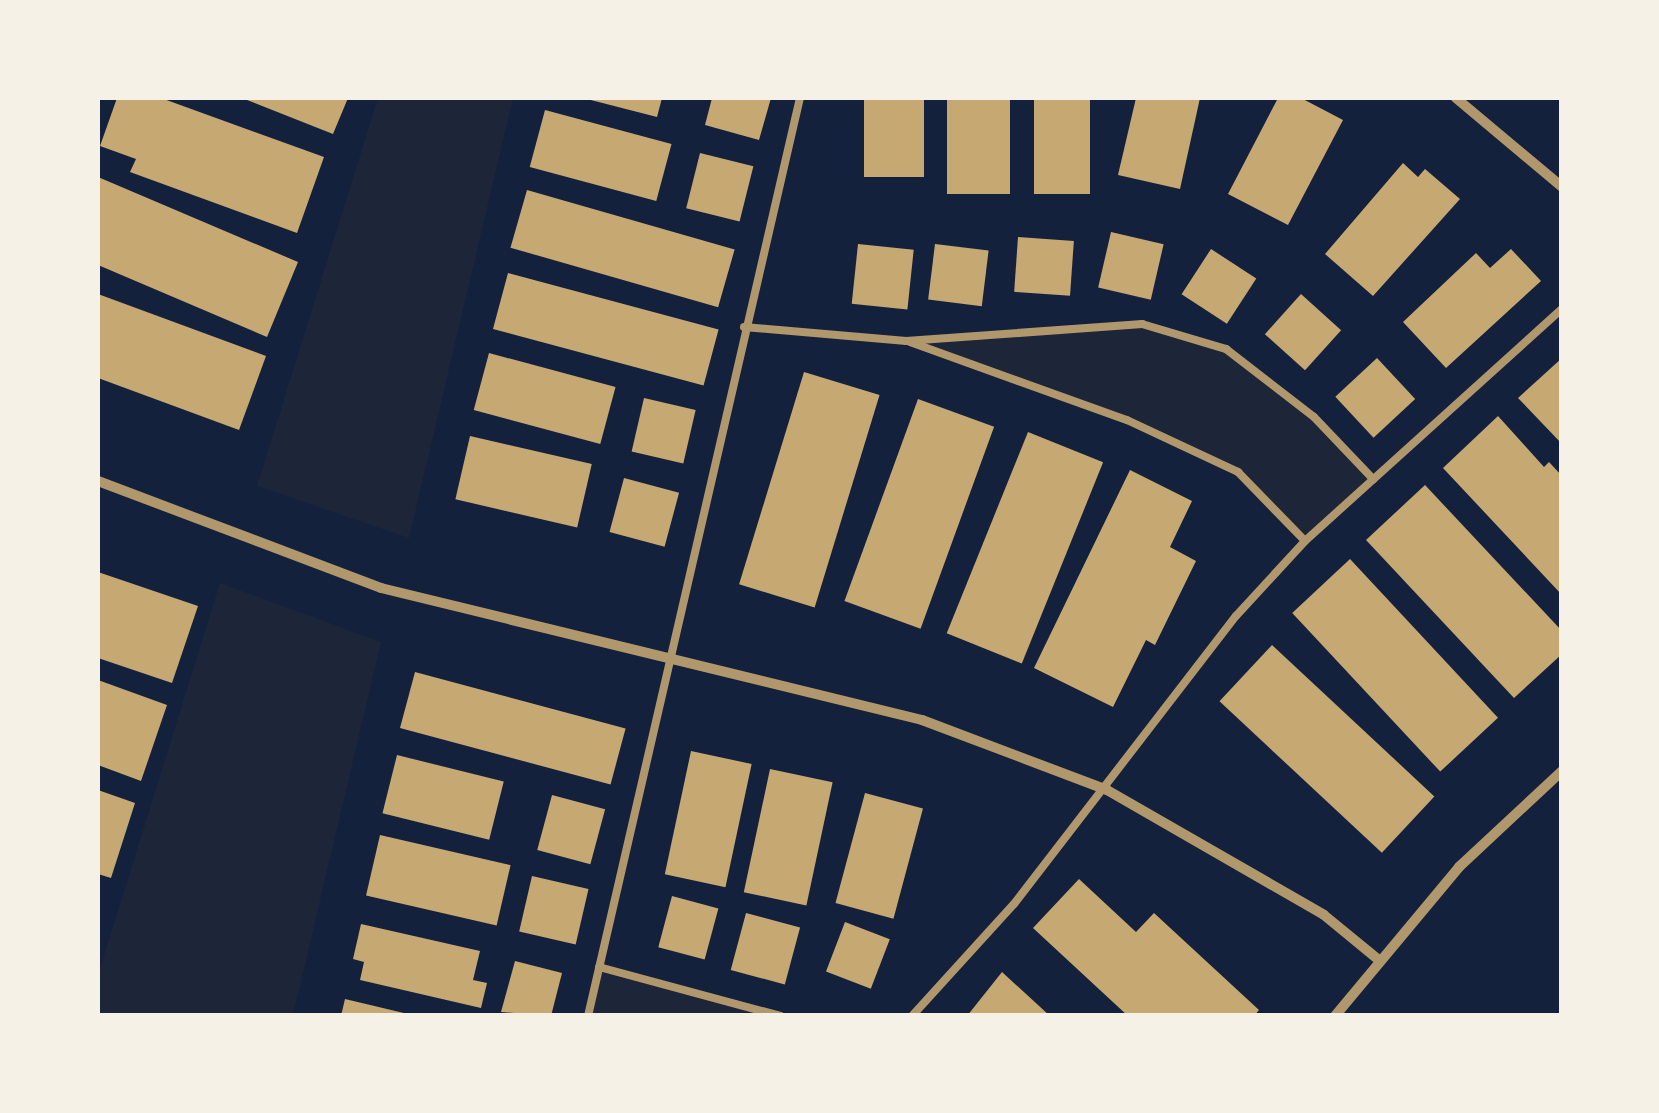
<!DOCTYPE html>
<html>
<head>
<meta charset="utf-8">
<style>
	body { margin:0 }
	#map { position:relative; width:1659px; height:1113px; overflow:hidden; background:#14213d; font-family:Lato,sans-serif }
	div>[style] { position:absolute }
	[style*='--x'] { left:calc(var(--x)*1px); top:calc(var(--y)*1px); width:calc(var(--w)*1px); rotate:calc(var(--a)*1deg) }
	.green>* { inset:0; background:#1d2539 }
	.building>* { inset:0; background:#c6a872; transform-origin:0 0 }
	.service>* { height:8px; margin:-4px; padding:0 4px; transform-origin:4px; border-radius:4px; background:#b1986c }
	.minor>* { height:10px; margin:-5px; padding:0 5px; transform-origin:5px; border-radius:5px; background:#b1986c }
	span { translate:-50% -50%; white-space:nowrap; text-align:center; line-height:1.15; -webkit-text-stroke:10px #f6f1e7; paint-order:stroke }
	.frame { position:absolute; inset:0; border:100px solid #f6f1e7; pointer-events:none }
</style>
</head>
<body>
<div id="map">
	<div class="green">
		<i style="clip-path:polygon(378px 98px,513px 98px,409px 538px,257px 486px)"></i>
		<i style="clip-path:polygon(1142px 324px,1226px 349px,1314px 417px,1373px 479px,1305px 541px,1238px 472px,1127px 420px,906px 341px)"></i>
		<i style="clip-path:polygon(220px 583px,381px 642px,293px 1015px,98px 1015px,98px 975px)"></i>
		<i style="clip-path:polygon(599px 967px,781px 1016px,588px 1016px)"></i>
	</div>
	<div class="building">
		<i style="clip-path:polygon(117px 98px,161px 98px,324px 157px,297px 233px,130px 172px,136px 159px,100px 146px)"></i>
		<i style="clip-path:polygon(242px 98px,348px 98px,333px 134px)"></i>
		<i style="clip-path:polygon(583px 98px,662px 98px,657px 117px)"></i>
		<i style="clip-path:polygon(712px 98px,771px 98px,759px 140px,705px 125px)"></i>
		<i style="left:864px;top:98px;width:60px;height:79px"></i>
		<i style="left:947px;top:98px;width:63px;height:96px"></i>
		<i style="left:1034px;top:98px;width:56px;height:96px"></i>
		<i style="clip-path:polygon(1136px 98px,1200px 98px,1180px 189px,1118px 175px)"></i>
		<i style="clip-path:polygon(1278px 98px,1301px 98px,1343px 120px,1288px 225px,1228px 194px)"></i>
		<i style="left:545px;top:110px;width:131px;height:59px;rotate:15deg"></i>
		<i style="left:700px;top:153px;width:55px;height:57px;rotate:14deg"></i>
		<i style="clip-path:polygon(1403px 163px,1418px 177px,1425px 169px,1460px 199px,1373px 296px,1325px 254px)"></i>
		<i style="clip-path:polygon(98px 177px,298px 262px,267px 337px,98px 265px)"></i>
		<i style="left:527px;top:190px;width:216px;height:60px;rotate:16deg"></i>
		<i style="left:1111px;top:232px;width:54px;height:57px;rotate:13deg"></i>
		<i style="left:1018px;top:237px;width:56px;height:55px;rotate:4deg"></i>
		<i style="left:858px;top:244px;width:56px;height:60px;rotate:6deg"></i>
		<i style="left:935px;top:244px;width:54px;height:56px;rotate:7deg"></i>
		<i style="left:1211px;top:249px;width:54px;height:54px;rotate:33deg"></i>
		<i style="clip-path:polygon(1511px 249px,1541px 281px,1446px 368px,1403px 322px,1476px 253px,1490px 268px)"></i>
		<i style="left:508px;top:273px;width:218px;height:58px;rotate:15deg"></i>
		<i style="clip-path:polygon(98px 294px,266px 356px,239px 430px,98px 378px)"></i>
		<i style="left:1301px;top:294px;width:54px;height:54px;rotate:42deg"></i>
		<i style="left:489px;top:353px;width:131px;height:59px;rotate:15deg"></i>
		<i style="left:1377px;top:358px;width:56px;height:57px;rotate:47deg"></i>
		<i style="clip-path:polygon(1562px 358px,1562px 444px,1518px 398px)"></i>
		<i style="left:804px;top:372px;width:79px;height:222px;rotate:17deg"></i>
		<i style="left:644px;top:398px;width:53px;height:55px;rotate:13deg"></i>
		<i style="left:918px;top:399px;width:81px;height:215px;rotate:20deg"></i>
		<i style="clip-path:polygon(1498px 416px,1544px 467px,1549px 462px,1562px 476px,1562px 595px,1443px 468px)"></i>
		<i style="left:1028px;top:432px;width:81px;height:217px;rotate:22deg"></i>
		<i style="left:470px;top:436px;width:125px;height:65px;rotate:13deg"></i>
		<i style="clip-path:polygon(1130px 470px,1192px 501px,1170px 547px,1196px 561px,1155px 645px,1146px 640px,1113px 707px,1034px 668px)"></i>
		<i style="left:624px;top:478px;width:57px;height:56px;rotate:15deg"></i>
		<i style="clip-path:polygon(1425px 485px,1562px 631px,1562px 654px,1514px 698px,1366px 540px)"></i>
		<i style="left:1350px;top:559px;width:217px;height:79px;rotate:47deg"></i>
		<i style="clip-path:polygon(98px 572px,198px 606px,172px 683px,98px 658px)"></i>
		<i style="left:1272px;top:645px;width:222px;height:77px;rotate:43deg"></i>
		<i style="left:415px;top:672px;width:218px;height:58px;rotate:15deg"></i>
		<i style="clip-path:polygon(98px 680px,167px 705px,141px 781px,98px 765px)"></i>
		<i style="left:691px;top:751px;width:62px;height:126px;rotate:12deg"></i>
		<i style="left:397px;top:755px;width:110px;height:60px;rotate:14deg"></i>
		<i style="left:770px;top:769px;width:64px;height:126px;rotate:12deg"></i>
		<i style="clip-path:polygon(98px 790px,135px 803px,111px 878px,98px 874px)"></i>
		<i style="left:865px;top:793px;width:60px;height:114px;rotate:15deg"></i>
		<i style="left:552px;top:795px;width:55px;height:57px;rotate:15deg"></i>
		<i style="left:380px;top:835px;width:134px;height:62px;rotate:13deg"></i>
		<i style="left:532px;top:876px;width:58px;height:57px;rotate:13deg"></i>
		<i style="clip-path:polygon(1079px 879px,1136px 932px,1154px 913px,1259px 1010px,1254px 1016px,1128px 1016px,1033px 928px)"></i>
		<i style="left:672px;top:896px;width:48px;height:53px;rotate:15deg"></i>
		<i style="left:746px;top:913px;width:56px;height:59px;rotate:15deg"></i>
		<i style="left:845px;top:922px;width:48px;height:53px;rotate:21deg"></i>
		<i style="clip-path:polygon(361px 924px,480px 951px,473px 980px,487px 983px,481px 1008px,360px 980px,364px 962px,353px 959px)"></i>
		<i style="clip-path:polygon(515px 961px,562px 973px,551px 1016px,501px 1012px)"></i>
		<i style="clip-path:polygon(1002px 972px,1050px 1016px,967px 1016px)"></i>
		<i style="clip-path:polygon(345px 999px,408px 1014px,408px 1016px,341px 1016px)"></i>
	</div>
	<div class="service">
		<i style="--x:744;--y:327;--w:163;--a:4.9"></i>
		<i style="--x:906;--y:341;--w:237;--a:-4.1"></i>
		<i style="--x:1142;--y:324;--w:88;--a:16.6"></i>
		<i style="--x:1226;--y:349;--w:111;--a:37.7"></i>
		<i style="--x:1314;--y:417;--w:86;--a:46.4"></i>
		<i style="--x:910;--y:342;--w:231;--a:19.8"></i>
		<i style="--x:1127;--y:420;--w:123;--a:25.1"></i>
		<i style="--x:1238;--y:472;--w:96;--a:45.8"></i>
		<i style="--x:599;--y:967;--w:188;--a:15.1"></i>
		<i style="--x:588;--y:1016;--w:942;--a:-77"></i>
		<i style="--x:912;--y:1016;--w:151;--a:-47.7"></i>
		<i style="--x:1014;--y:904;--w:364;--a:-52.4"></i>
		<i style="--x:1236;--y:616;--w:102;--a:-47.4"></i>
		<i style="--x:1305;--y:541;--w:346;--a:-42.1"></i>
	</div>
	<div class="minor">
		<i style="--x:1456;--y:98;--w:138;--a:40"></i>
		<i style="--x:98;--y:481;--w:303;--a:20.7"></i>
		<i style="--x:381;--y:588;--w:557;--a:13.71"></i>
		<i style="--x:922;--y:720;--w:198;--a:20.7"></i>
		<i style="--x:1107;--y:790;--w:250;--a:29.9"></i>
		<i style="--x:1324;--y:915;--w:72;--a:39.4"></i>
		<i style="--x:1335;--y:1016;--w:194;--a:-50.2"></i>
		<i style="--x:1459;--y:867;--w:141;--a:-43"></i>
	</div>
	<div class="frame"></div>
</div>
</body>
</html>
